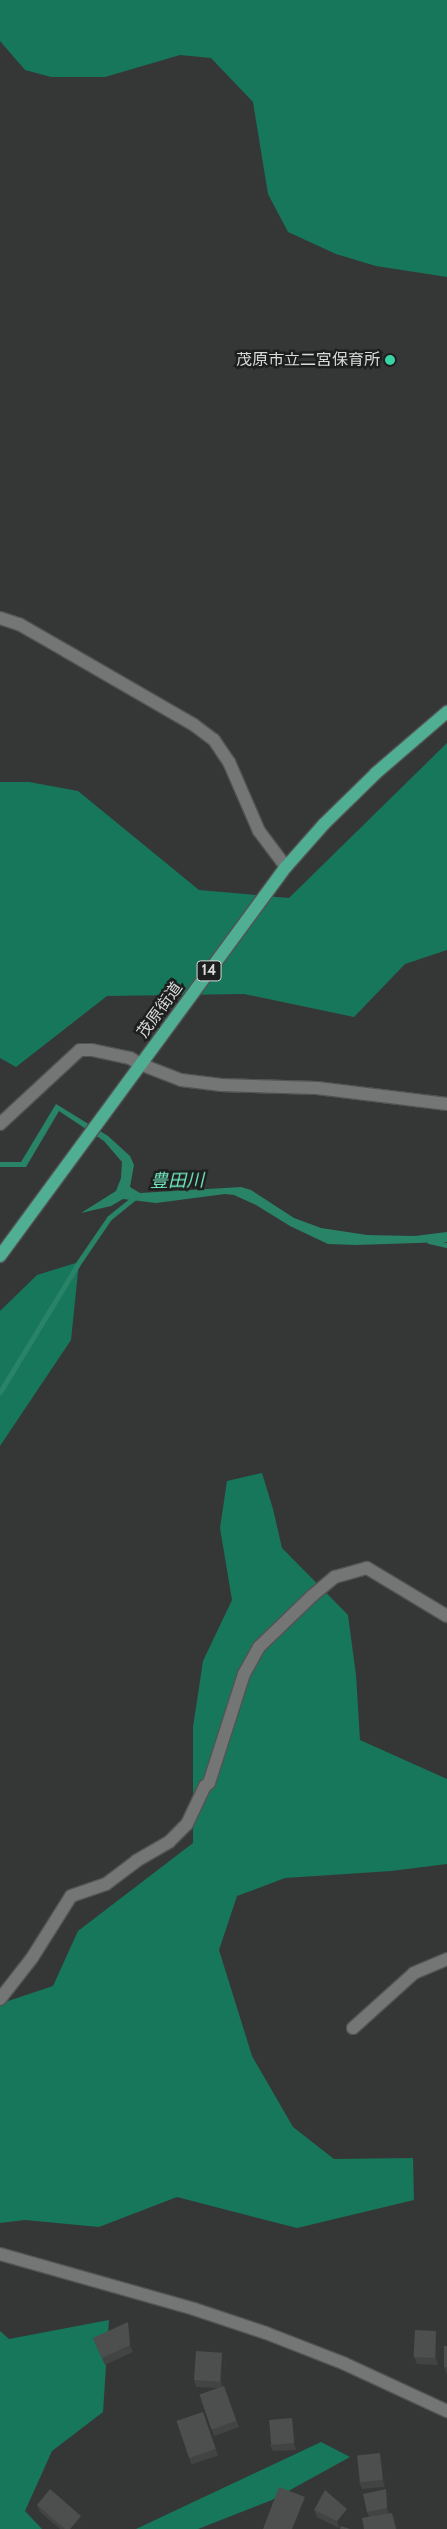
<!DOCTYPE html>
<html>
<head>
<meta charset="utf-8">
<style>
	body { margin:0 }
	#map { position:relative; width:447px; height:2529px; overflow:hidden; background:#353736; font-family:Cabin,"Noto Sans JP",sans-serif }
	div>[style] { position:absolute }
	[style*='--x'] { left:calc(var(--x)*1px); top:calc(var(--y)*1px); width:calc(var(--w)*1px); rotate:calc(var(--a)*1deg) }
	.forest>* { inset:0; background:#17775b }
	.water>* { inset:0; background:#298367 }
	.stream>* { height:5px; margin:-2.5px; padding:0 2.5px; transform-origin:2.5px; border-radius:2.5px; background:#298367 }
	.roads { filter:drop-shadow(1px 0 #515453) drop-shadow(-1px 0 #515453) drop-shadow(0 1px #515453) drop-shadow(0 -1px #515453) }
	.street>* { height:12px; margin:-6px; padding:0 6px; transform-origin:6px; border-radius:6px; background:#737675 }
	.secondary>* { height:12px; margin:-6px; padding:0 6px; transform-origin:6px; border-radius:6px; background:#737675 }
	.primary>* { height:12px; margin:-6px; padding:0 6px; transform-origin:6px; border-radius:6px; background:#50ae92 }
	.wall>* { inset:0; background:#414442; transform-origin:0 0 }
	.shaded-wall>* { inset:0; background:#353736 }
	.building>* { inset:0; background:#4c4f4d; transform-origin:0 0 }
	.dots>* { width:14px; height:14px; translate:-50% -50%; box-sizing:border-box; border:2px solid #1d1e1e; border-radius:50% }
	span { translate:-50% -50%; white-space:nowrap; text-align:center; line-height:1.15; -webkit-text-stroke:5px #1d1e1e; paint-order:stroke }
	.shield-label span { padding:1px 4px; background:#1d1e1e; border:1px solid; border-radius:4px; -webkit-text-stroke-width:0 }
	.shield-label { font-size:15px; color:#d9dbda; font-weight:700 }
	.poi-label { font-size:16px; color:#d9dbda }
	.right { translate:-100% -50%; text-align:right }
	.street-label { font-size:16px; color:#d9dbda }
	.water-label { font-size:18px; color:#73ecc2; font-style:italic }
</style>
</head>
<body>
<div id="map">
	<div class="forest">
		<i style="clip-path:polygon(0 0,447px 0,447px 277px,376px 266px,336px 254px,288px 232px,268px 194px,253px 102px,211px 58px,180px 55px,105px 77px,51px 77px,25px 70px,0 41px)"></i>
		<i style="clip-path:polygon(447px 743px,447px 950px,405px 964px,354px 1017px,244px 994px,107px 996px,16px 1067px,0 1058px,0 782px,29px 782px,78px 791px,199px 890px,289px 898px)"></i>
		<i style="clip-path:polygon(79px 1262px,71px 1340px,0 1446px,0 1311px,37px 1275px)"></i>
		<i style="clip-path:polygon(262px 1473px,273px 1509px,282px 1548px,348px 1615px,356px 1675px,360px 1740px,447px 1779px,447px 1864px,391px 1871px,285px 1878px,237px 1896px,219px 1950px,252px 2056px,293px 2127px,334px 2159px,413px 2158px,414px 2200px,297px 2228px,177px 2197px,99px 2227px,25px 2220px,0 2223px,0 2000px,8px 2001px,53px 1986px,78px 1931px,193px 1843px,193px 1727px,203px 1661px,232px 1600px,220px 1528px,227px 1481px)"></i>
		<i style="clip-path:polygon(109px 2320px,103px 2412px,52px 2451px,25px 2511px,42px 2529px,0 2529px,0 2331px,9px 2339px)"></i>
		<i style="clip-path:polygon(321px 2442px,350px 2457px,272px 2500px,198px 2529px,136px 2529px)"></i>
	</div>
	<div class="water">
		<i style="clip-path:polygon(56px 1104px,108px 1136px,130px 1156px,134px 1165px,130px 1187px,140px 1193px,241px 1187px,251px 1190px,294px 1218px,321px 1228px,367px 1235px,415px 1236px,447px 1232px,447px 1242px,356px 1245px,328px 1244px,290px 1226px,256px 1205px,234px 1195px,225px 1194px,156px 1203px,123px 1199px,111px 1206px,81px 1213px,116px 1191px,121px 1178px,122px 1162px,104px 1141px,59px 1111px,26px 1167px,0 1167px,0 1162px,21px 1162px)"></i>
	</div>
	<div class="stream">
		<i style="--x:429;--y:1241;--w:18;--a:13"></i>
		<i style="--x:0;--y:1392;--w:152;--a:-58.7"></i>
		<i style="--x:79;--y:1262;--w:53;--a:-55.7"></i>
		<i style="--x:109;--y:1218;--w:33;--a:-39"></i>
	</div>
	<div class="roads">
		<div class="street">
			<i style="--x:0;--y:1124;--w:109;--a:-42.8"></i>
			<i style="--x:80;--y:1050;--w:12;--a:0"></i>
			<i style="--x:92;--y:1050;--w:39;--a:12"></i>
			<i style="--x:130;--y:1058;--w:12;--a:31"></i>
			<i style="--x:0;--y:1999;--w:52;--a:-52"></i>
			<i style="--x:32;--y:1958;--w:73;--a:-57.8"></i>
			<i style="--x:71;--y:1896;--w:37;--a:-19"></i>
			<i style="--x:106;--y:1884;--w:38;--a:-37"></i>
			<i style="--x:136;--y:1861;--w:38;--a:-30"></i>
			<i style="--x:169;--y:1842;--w:25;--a:-45"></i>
			<i style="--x:187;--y:1824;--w:42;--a:-64.7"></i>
			<i style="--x:205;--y:1786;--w:5;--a:-37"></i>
			<i style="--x:209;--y:1783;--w:114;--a:-72.2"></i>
			<i style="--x:244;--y:1674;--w:31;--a:-61"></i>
			<i style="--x:259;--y:1647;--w:74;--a:-43.9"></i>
			<i style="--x:312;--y:1596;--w:30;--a:-40"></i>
			<i style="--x:335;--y:1577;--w:33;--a:-16"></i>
			<i style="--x:367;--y:1568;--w:93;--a:31"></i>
			<i style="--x:353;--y:2028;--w:82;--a:-42"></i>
			<i style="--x:414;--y:1973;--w:36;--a:-23"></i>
		</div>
		<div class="secondary">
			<i style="--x:0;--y:618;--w:20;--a:18"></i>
			<i style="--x:19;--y:624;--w:54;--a:29.9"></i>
			<i style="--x:66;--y:651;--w:148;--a:30"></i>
			<i style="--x:194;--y:725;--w:25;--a:37"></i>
			<i style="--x:214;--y:740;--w:27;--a:56"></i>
			<i style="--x:229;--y:762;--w:75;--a:66.5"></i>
			<i style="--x:259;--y:831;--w:45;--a:53.1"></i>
			<i style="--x:140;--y:1064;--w:44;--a:21.3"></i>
			<i style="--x:181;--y:1080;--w:39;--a:7"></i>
			<i style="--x:220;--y:1085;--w:97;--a:1.8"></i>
			<i style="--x:317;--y:1088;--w:131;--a:7"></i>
			<i style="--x:0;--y:2254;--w:202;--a:15.8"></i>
			<i style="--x:194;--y:2309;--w:76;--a:18.4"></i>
			<i style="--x:266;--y:2333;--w:83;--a:21.3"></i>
			<i style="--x:343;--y:2363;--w:115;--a:24.8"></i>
		</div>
		<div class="primary">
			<i style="--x:0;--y:1256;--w:483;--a:-53.7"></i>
			<i style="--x:286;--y:867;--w:57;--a:-48.5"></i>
			<i style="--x:324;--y:824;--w:73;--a:-44.4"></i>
			<i style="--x:376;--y:773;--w:94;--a:-40.7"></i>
		</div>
	</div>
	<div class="wall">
		<i style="clip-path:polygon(131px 2328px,133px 2352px,105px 2365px,93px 2338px)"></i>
		<i style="clip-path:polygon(436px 2331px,439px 2337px,438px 2365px,417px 2364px,414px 2357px)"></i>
		<i style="clip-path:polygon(447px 2346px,447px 2374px,446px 2373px,444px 2367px)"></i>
		<i style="clip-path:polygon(222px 2353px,225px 2359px,223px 2386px,224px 2386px,239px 2427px,214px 2436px,200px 2395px,218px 2388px,196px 2387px,194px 2380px)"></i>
		<i style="left:203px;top:2412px;width:46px;height:28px;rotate:71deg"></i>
		<i style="clip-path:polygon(292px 2418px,295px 2424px,296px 2450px,273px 2451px,270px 2445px)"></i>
		<i style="clip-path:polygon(383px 2460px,385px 2487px,362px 2489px,359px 2482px)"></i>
		<i style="clip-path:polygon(386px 2489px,389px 2496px,389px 2513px,395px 2519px,397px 2529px,364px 2529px,369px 2517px,367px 2512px)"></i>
		<i style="clip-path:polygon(37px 2505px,84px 2523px,78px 2529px,60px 2529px,40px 2512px)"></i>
		<i style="clip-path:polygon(314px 2510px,350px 2516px,339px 2528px,317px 2517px)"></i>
	</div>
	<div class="shaded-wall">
		<i style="clip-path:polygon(128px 2322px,131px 2328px,133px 2352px,130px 2345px)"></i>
		<i style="clip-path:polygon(436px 2331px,439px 2337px,438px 2365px,436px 2358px)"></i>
		<i style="clip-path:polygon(222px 2353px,225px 2359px,223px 2388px,221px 2382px)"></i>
		<i style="clip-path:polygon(292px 2418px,295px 2424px,296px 2450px,294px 2443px)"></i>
		<i style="clip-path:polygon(380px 2453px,383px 2460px,385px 2487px,383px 2480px)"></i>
		<i style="clip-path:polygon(386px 2489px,389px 2496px,389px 2515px,387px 2508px)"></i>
		<i style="clip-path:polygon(305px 2497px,308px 2507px,300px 2529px,292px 2529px)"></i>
		<i style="clip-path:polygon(347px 2509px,350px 2516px,339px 2528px,337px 2521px)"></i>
		<i style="clip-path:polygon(392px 2513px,395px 2519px,397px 2529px,396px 2529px)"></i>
		<i style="clip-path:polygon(81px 2516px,84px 2523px,78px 2529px,70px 2529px)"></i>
	</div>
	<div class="building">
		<i style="clip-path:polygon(128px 2322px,130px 2345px,102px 2358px,93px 2338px)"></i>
		<i style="left:415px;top:2330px;width:21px;height:27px;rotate:3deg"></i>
		<i style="left:444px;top:2346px;width:3px;height:21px"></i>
		<i style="left:196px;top:2351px;width:26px;height:29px;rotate:4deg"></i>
		<i style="left:224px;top:2386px;width:37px;height:26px;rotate:71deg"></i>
		<i style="left:203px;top:2412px;width:39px;height:28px;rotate:71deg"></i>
		<i style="left:292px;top:2418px;width:25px;height:23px;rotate:85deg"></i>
		<i style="left:380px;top:2453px;width:27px;height:23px;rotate:84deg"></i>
		<i style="clip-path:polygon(279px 2487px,305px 2497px,292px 2529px,263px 2529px)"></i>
		<i style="clip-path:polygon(50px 2489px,81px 2516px,70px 2529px,65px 2529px,37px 2505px)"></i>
		<i style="clip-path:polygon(386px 2489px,387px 2508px,367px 2512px,363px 2494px)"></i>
		<i style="clip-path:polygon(325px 2490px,347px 2509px,337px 2521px,314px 2510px)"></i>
		<i style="clip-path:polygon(392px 2513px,396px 2529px,364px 2529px,362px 2518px)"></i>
		<i style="clip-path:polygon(341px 2526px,350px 2529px,340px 2529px)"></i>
	</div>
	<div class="dots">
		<i style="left:390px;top:360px;background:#38d4a6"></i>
	</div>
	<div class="shield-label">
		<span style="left:209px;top:971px">14</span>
	</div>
	<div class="poi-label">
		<span class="right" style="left:380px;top:360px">茂原市立二宮保育所</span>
	</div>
	<div class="street-label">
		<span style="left:160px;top:1010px;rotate:-54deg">茂原街道</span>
	</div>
	<div class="water-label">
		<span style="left:177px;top:1181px;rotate:-1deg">豊田川</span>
	</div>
</div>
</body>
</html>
